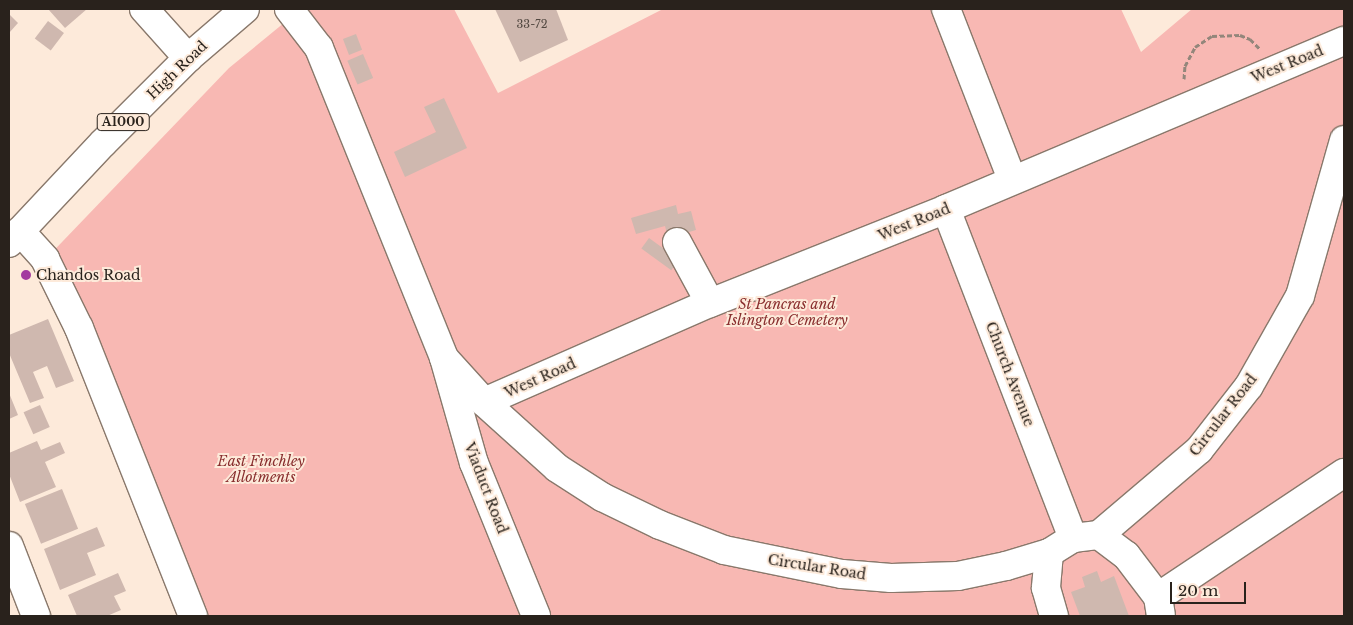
<!DOCTYPE html>
<html>
<head>
<meta charset="utf-8">
<style>
	body { margin:0 }
	#map { position:relative; width:1353px; height:625px; overflow:hidden; background:#fdeada; font-family:"Libre Baskerville",serif }
	div>[style] { position:absolute }
	[style*='--x'] { left:calc(var(--x)*1px); top:calc(var(--y)*1px); width:calc(var(--w)*1px); rotate:calc(var(--a)*1deg) }
	.green>* { inset:0; background:#f8b8b3 }
	.building>* { inset:0; background:#cfb8af; transform-origin:0 0 }
	.path>* { height:3px; margin-top:-1.5px; transform-origin:0; background:repeating-linear-gradient(90deg,#93867b 0 5px,transparent 0 7.5px) }
	.roads { filter:drop-shadow(1px 0 #89786b) drop-shadow(-1px 0 #89786b) drop-shadow(0 1px #89786b) drop-shadow(0 -1px #89786b) }
	.minor>* { height:28px; margin:-14px; padding:0 14px; transform-origin:14px; border-radius:14px; background:#fff }
	.major>* { height:28px; margin:-14px; padding:0 14px; transform-origin:14px; border-radius:14px; background:#fff }
	.dots>* { width:14px; height:14px; translate:-50% -50%; box-sizing:border-box; border:2px solid #fdeada; border-radius:50% }
	span { translate:-50% -50%; white-space:nowrap; text-align:center; line-height:1.15; -webkit-text-stroke:4px #fdeada; paint-order:stroke }
	.number-label { font-size:11px; color:#524841 }
	.number-label span { -webkit-text-stroke-width:0 }
	.shield-label span { padding:1px 4px; background:#fdeada; border:1px solid; border-radius:4px; -webkit-text-stroke-width:0 }
	.shield-label { font-size:12px; color:#29221c; font-weight:700 }
	.street-label { font-size:14px; color:#29221c }
	.poi-label { font-size:14px; color:#29221c }
	.left { translate:0 -50%; text-align:left }
	.park-label { font-size:14px; color:#892e2e; font-style:italic }
	.frame { position:absolute; inset:0; border:10px solid #29221c; pointer-events:none }
	.scale { position:absolute; left:1170px; top:582px; width:76px; height:22px; box-sizing:border-box; border:2px solid #29221c; border-top:0; padding-left:6px; font-size:15px; line-height:18px; white-space:nowrap; color:#29221c; -webkit-text-stroke:4px #fdeada; paint-order:stroke }
</style>
</head>
<body>
<div id="map">
	<div class="green">
		<i style="clip-path:polygon(301px 9px,454px 9px,498px 93px,663px 9px,1121px 9px,1141px 52px,1192px 9px,1344px 9px,1344px 616px,185px 616px,39px 266px,229px 68px)"></i>
	</div>
	<div class="building">
		<i style="clip-path:polygon(48px 9px,87px 9px,65px 28px)"></i>
		<i style="clip-path:polygon(495px 9px,556px 9px,568px 40px,520px 62px)"></i>
		<i style="clip-path:polygon(9px 14px,18px 23px,9px 33px)"></i>
		<i style="left:48px;top:21px;width:20px;height:22px;rotate:37deg"></i>
		<i style="left:356px;top:34px;width:17px;height:14px;rotate:69deg"></i>
		<i style="left:363px;top:54px;width:26px;height:17px;rotate:67deg"></i>
		<i style="clip-path:polygon(444px 98px,467px 148px,405px 177px,394px 152px,436px 132px,424px 107px)"></i>
		<i style="clip-path:polygon(676px 205px,678px 214px,691px 211px,696px 230px,668px 238px,665px 226px,636px 234px,631px 218px)"></i>
		<i style="left:649px;top:238px;width:37px;height:13px;rotate:36deg"></i>
		<i style="clip-path:polygon(48px 319px,74px 381px,56px 388px,47px 366px,33px 372px,44px 398px,30px 403px,9px 353px,9px 335px)"></i>
		<i style="clip-path:polygon(9px 393px,18px 415px,9px 419px)"></i>
		<i style="left:40px;top:405px;width:24px;height:18px;rotate:66deg"></i>
		<i style="clip-path:polygon(37px 441px,41px 450px,60px 442px,65px 453px,45px 462px,56px 487px,20px 502px,9px 474px,9px 453px)"></i>
		<i style="left:62px;top:489px;width:43px;height:40px;rotate:68deg"></i>
		<i style="clip-path:polygon(97px 527px,105px 546px,87px 553px,96px 575px,60px 590px,44px 549px)"></i>
		<i style="clip-path:polygon(1097px 571px,1101px 582px,1114px 576px,1129px 616px,1080px 616px,1071px 592px,1085px 587px,1082px 577px)"></i>
		<i style="clip-path:polygon(118px 573px,126px 591px,114px 596px,121px 610px,107px 616px,77px 616px,68px 595px)"></i>
	</div>
	<div class="path">
		<i style="--x:1184;--y:79;--w:13;--a:-86"></i>
		<i style="--x:1185;--y:66;--w:21;--a:-62"></i>
		<i style="--x:1195;--y:47;--w:20;--a:-33"></i>
		<i style="--x:1212;--y:36;--w:28;--a:-2"></i>
		<i style="--x:1240;--y:35;--w:11;--a:22"></i>
		<i style="--x:1250;--y:39;--w:14;--a:45"></i>
	</div>
	<div class="roads">
		<div class="minor">
			<i style="--x:144;--y:9;--w:66;--a:48.1"></i>
			<i style="--x:289;--y:9;--w:49;--a:52.4"></i>
			<i style="--x:319;--y:48;--w:334;--a:68"></i>
			<i style="--x:444;--y:358;--w:109;--a:74.1"></i>
			<i style="--x:474;--y:463;--w:165;--a:67.9"></i>
			<i style="--x:946;--y:9;--w:182;--a:68.8"></i>
			<i style="--x:946;--y:209;--w:353;--a:68.9"></i>
			<i style="--x:20;--y:231;--w:38;--a:48"></i>
			<i style="--x:45;--y:259;--w:77;--a:63.8"></i>
			<i style="--x:79;--y:328;--w:310;--a:68.4"></i>
			<i style="--x:677;--y:242;--w:69;--a:61.6"></i>
			<i style="--x:444;--y:358;--w:59;--a:47.7"></i>
			<i style="--x:484;--y:402;--w:98;--a:42.1"></i>
			<i style="--x:557;--y:468;--w:54;--a:32.8"></i>
			<i style="--x:602;--y:497;--w:64;--a:25.8"></i>
			<i style="--x:660;--y:525;--w:69;--a:21.3"></i>
			<i style="--x:724;--y:550;--w:120;--a:11.5"></i>
			<i style="--x:842;--y:574;--w:49;--a:4.7"></i>
			<i style="--x:891;--y:578;--w:67;--a:-1.7"></i>
			<i style="--x:958;--y:576;--w:49;--a:-11.8"></i>
			<i style="--x:1006;--y:566;--w:45;--a:-16.8"></i>
			<i style="--x:1049;--y:553;--w:28;--a:-32"></i>
			<i style="--x:1073;--y:538;--w:26;--a:-7"></i>
			<i style="--x:1099;--y:535;--w:131;--a:-40.4"></i>
			<i style="--x:1199;--y:450;--w:81;--a:-52"></i>
			<i style="--x:1249;--y:386;--w:103;--a:-60.5"></i>
			<i style="--x:1300;--y:296;--w:162;--a:-74.2"></i>
			<i style="--x:484;--y:402;--w:247;--a:-23.7"></i>
			<i style="--x:710;--y:303;--w:254;--a:-21.7"></i>
			<i style="--x:946;--y:209;--w:432;--a:-22.9"></i>
			<i style="--x:1099;--y:535;--w:34;--a:37"></i>
			<i style="--x:1126;--y:555;--w:53;--a:52.7"></i>
			<i style="--x:1158;--y:597;--w:18;--a:81"></i>
			<i style="--x:9;--y:546;--w:75;--a:68.9"></i>
			<i style="--x:1049;--y:553;--w:35;--a:95"></i>
			<i style="--x:1046;--y:588;--w:29;--a:74"></i>
			<i style="--x:1158;--y:597;--w:224;--a:-33.7"></i>
		</div>
		<div class="major">
			<i style="--x:9;--y:243;--w:137;--a:-46.8"></i>
			<i style="--x:103;--y:143;--w:120;--a:-45"></i>
			<i style="--x:188;--y:58;--w:75;--a:-40.7"></i>
		</div>
	</div>
	<div class="dots">
		<i style="left:26px;top:275px;background:#a33b9f"></i>
	</div>
	<div class="number-label">
		<span style="left:532px;top:24px">33-72</span>
	</div>
	<div class="shield-label">
		<span style="left:123px;top:122px">A1000</span>
	</div>
	<div class="street-label">
		<span style="left:1287px;top:64px;rotate:-22deg">West Road</span>
		<span style="left:177px;top:70px;rotate:-44deg">High Road</span>
		<span style="left:914px;top:222px;rotate:-22deg">West Road</span>
		<span style="left:1010px;top:374px;rotate:69deg">Church Avenue</span>
		<span style="left:540px;top:378px;rotate:-24deg">West Road</span>
		<span style="left:1223px;top:415px;rotate:-52deg">Circular Road</span>
		<span style="left:486px;top:488px;rotate:69deg">Viaduct Road</span>
		<span style="left:817px;top:567px;rotate:9deg">Circular Road</span>
	</div>
	<div class="poi-label">
		<span class="left" style="left:36px;top:275px">Chandos Road</span>
	</div>
	<div class="park-label">
		<span style="left:787px;top:312px">St Pancras and<br>Islington Cemetery</span>
		<span style="left:261px;top:469px">East Finchley<br>Allotments</span>
	</div>
	<div class="frame"></div>
	<div class="scale">20 m</div>
</div>
</body>
</html>
